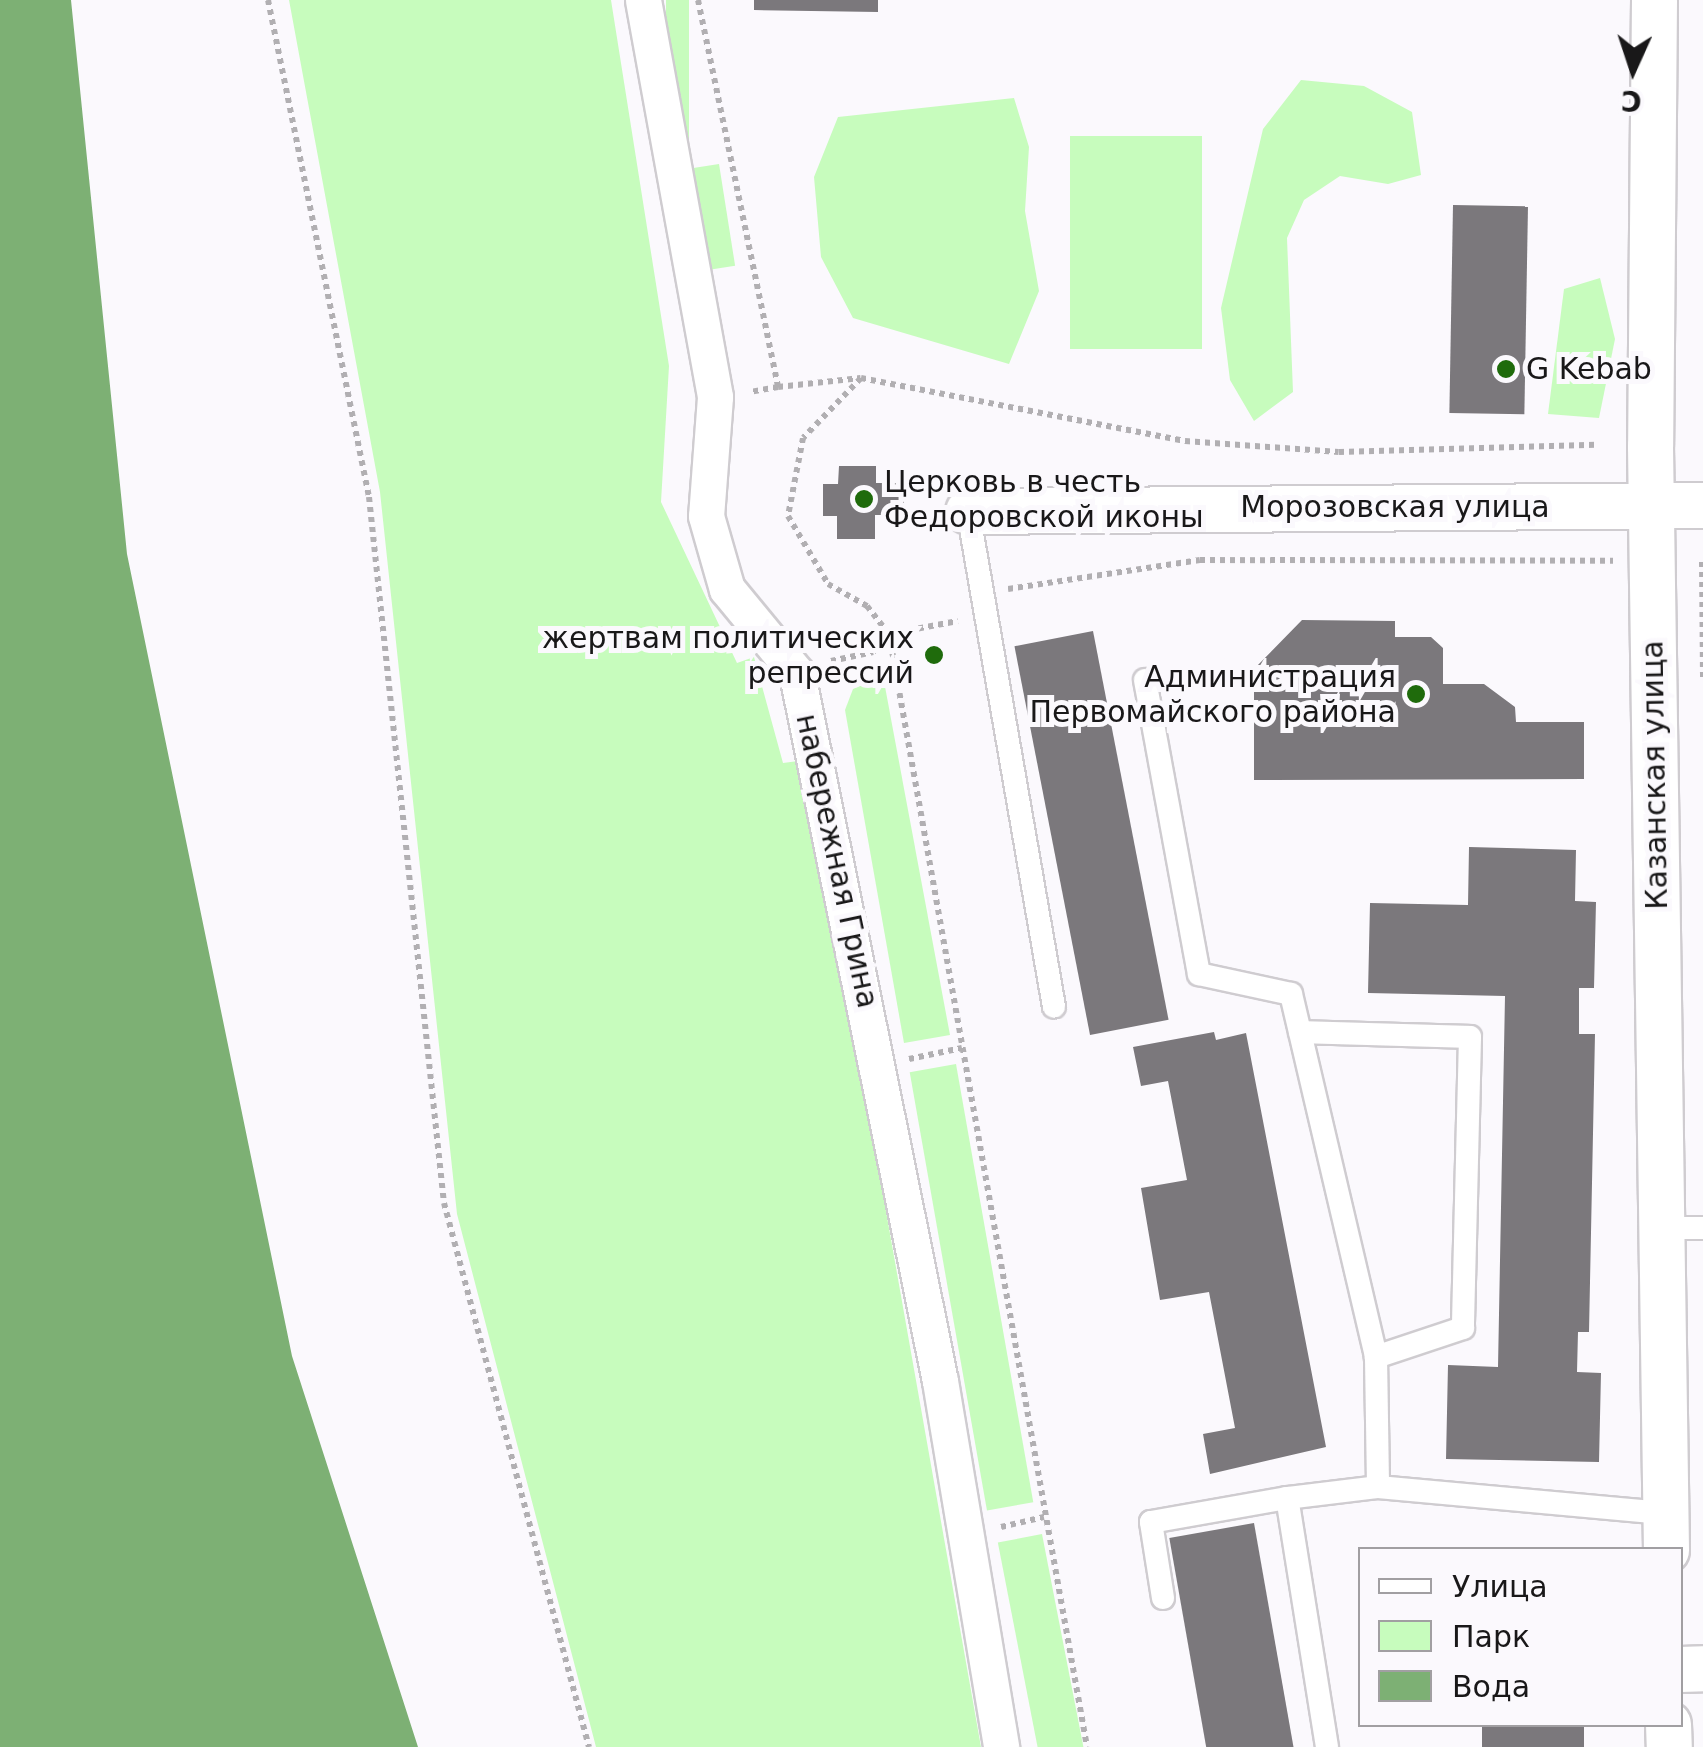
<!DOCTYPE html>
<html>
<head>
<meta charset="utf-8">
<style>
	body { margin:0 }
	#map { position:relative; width:1703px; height:1747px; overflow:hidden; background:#fbf9fd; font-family:"DejaVu Sans",sans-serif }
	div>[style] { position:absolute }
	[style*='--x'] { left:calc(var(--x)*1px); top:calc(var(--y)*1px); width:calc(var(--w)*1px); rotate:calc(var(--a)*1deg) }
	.green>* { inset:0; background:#c7fcbd; transform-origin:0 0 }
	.water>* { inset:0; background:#7db074 }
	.building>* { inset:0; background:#7b787c; transform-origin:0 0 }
	.path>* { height:6px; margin-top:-3px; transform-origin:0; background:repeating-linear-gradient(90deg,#b1afb2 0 5px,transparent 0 10px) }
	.roads { filter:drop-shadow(2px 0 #cfccd0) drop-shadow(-2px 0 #cfccd0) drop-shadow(0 2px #cfccd0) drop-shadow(0 -2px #cfccd0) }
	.service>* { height:22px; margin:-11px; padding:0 11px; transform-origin:11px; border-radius:11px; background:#fff }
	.pedestrian>* { height:35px; margin:-17.5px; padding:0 17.5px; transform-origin:17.5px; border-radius:17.5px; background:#fff }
	.minor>* { height:45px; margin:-22.5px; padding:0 22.5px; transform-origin:22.5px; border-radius:22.5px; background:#fff }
	.dots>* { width:28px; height:28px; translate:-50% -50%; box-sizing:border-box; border:5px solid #fbf9fd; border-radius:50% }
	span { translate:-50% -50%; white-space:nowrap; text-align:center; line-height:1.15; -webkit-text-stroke:10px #fbf9fd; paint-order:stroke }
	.poi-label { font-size:30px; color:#191819 }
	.left { translate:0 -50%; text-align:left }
	.right { translate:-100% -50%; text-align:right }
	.street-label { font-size:30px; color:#191819 }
	.legend { position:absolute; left:1358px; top:1547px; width:325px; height:180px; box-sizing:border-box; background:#fbf9fd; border:2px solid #a19fa2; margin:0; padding:12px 18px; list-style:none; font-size:30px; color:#191819 }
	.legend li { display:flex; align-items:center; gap:20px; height:50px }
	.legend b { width:50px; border:2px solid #a19fa2 }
	.north { position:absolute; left:1583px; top:20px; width:100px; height:100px; -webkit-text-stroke:8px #fbf9fd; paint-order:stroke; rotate:183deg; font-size:28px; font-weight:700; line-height:40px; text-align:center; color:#191819 }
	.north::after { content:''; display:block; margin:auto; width:35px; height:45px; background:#191819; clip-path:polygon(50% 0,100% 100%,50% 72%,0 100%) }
</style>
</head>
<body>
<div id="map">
	<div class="green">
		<i style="clip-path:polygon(289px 0,611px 0,669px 366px,661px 502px,737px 663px,754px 657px,783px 763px,806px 760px,981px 1747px,596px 1747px,457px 1214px,380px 492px)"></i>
		<i style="left:666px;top:0;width:23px;height:145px"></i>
		<i style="clip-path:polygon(1301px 80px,1364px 86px,1412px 112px,1421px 175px,1388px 184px,1340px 176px,1304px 200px,1287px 238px,1293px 392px,1254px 421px,1230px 380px,1221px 308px,1263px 129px)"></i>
		<i style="clip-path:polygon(1014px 98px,1029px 147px,1025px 211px,1039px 291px,1009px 364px,853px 318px,821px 257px,814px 177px,838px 117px)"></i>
		<i style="left:1070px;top:136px;width:132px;height:213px"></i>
		<i style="left:719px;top:164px;width:103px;height:26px;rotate:81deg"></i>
		<i style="clip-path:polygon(1600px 278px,1615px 339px,1599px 418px,1548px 414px,1564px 289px)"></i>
		<i style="clip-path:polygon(883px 676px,950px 1035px,904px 1043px,845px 710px,853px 689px)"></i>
		<i style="left:956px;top:1064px;width:445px;height:47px;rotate:80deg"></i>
		<i style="left:1042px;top:1534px;width:217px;height:45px;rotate:79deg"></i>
	</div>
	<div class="water">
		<i style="clip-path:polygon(0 0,71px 0,127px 554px,292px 1356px,418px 1747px,0 1747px)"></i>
	</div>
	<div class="building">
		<i style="clip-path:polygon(754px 0,878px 0,878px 12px,754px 10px)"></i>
		<i style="left:1453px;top:205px;width:75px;height:208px;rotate:1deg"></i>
		<i style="clip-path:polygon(839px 466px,876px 466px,876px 483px,904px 483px,904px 515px,875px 515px,875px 539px,837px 539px,837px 516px,823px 516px,823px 484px,838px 484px)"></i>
		<i style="clip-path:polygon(1302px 620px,1395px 621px,1395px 637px,1431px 637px,1443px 648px,1443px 684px,1484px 684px,1515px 707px,1516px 722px,1584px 722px,1584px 779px,1254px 780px,1254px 669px)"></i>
		<i style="left:1093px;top:631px;width:396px;height:80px;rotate:79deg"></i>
		<i style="clip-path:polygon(1469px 847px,1576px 850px,1575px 901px,1596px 902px,1594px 988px,1579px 988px,1579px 1034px,1595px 1034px,1589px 1332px,1578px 1332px,1577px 1372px,1601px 1373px,1599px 1462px,1446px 1459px,1448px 1365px,1498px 1367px,1505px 996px,1368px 993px,1370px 903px,1468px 905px)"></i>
		<i style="clip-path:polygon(1214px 1032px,1216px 1040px,1246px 1033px,1326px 1447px,1210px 1474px,1203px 1434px,1235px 1428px,1209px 1292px,1160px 1300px,1141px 1188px,1187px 1180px,1168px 1081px,1141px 1086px,1133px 1047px)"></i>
		<i style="left:1254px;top:1523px;width:228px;height:86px;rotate:80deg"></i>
		<i style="left:1482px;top:1724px;width:102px;height:23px"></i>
	</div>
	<div class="path">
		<i style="--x:268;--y:0;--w:507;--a:78.51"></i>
		<i style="--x:369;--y:497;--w:710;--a:83.94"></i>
		<i style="--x:444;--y:1203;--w:563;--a:75.08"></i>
		<i style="--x:698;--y:0;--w:395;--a:78.3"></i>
		<i style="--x:778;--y:387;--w:28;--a:170"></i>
		<i style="--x:861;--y:378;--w:83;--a:134"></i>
		<i style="--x:803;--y:438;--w:79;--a:100.9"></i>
		<i style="--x:788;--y:516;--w:79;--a:59.5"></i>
		<i style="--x:828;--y:584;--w:45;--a:29.4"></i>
		<i style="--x:867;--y:606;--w:36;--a:52"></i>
		<i style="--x:889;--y:634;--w:1130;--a:79.91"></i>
		<i style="--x:778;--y:387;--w:83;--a:-6.2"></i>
		<i style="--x:861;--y:378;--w:330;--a:11"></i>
		<i style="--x:1185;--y:441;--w:154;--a:4.1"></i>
		<i style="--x:1339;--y:452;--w:257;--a:-1.6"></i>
		<i style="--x:1702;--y:562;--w:117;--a:89.5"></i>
		<i style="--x:1008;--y:589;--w:194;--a:-8.6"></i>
		<i style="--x:1200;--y:560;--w:413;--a:0.1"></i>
		<i style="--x:831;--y:661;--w:43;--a:-12.1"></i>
		<i style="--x:873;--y:652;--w:24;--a:-48"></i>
		<i style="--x:889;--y:634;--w:70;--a:-10.7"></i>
		<i style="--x:909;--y:1059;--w:54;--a:-11.7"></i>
		<i style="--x:1001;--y:1527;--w:44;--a:-13.1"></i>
	</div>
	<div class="roads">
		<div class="service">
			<i style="--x:968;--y:511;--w:503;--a:80.16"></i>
			<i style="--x:1145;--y:680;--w:299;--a:79.6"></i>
			<i style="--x:1199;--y:974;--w:94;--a:12.3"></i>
			<i style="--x:1291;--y:994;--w:373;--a:76.8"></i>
			<i style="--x:1376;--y:1357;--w:130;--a:89.1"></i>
			<i style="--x:1378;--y:1487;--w:289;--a:5.2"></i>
			<i style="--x:1300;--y:1032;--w:170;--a:1.7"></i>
			<i style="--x:1470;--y:1037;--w:291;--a:91.4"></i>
			<i style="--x:1463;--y:1328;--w:92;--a:161.6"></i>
			<i style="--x:1661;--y:1228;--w:42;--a:0"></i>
			<i style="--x:1163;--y:1598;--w:77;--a:-99"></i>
			<i style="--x:1151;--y:1522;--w:138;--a:-10"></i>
			<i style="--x:1327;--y:1747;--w:252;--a:-99.1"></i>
			<i style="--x:1287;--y:1498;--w:92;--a:-6.9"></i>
		</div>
		<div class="pedestrian">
			<i style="--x:643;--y:0;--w:403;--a:79.7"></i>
			<i style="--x:715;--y:397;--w:119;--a:94.3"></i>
			<i style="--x:706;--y:516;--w:76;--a:74"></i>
			<i style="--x:727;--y:589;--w:110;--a:50.5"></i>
			<i style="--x:797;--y:674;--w:721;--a:78.57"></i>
			<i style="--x:940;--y:1381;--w:371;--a:80.5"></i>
		</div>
		<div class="minor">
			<i style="--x:1654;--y:0;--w:446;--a:90.5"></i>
			<i style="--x:1650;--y:446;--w:1104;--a:89.17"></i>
			<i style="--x:968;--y:511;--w:735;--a:-0.47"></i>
			<i style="--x:1680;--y:1669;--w:23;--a:-2"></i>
			<i style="--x:1668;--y:1724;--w:23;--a:88"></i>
		</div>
	</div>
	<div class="dots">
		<i style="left:1506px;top:369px;background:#1f6b0c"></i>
		<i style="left:864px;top:499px;background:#1f6b0c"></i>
		<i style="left:934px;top:655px;background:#1f6b0c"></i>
		<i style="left:1416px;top:694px;background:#1f6b0c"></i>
	</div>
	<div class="poi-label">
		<span class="left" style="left:1526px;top:369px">G Kebab</span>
		<span class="left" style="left:884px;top:499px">Церковь в честь<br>Федоровской иконы</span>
		<span class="right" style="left:914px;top:655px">жертвам политических<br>репрессий</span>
		<span class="right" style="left:1396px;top:694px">Администрация<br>Первомайского района</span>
	</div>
	<div class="street-label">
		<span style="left:1395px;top:507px">Морозовская улица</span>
		<span style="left:1655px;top:775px;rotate:-91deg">Казанская улица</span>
		<span style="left:837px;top:861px;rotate:78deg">набережная Грина</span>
	</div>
	<ul class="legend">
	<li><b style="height:12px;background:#fff"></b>Улица</li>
	<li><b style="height:28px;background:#c7fcbd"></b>Парк</li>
	<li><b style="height:28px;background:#7db074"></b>Вода</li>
	</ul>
	<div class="north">С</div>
</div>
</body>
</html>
